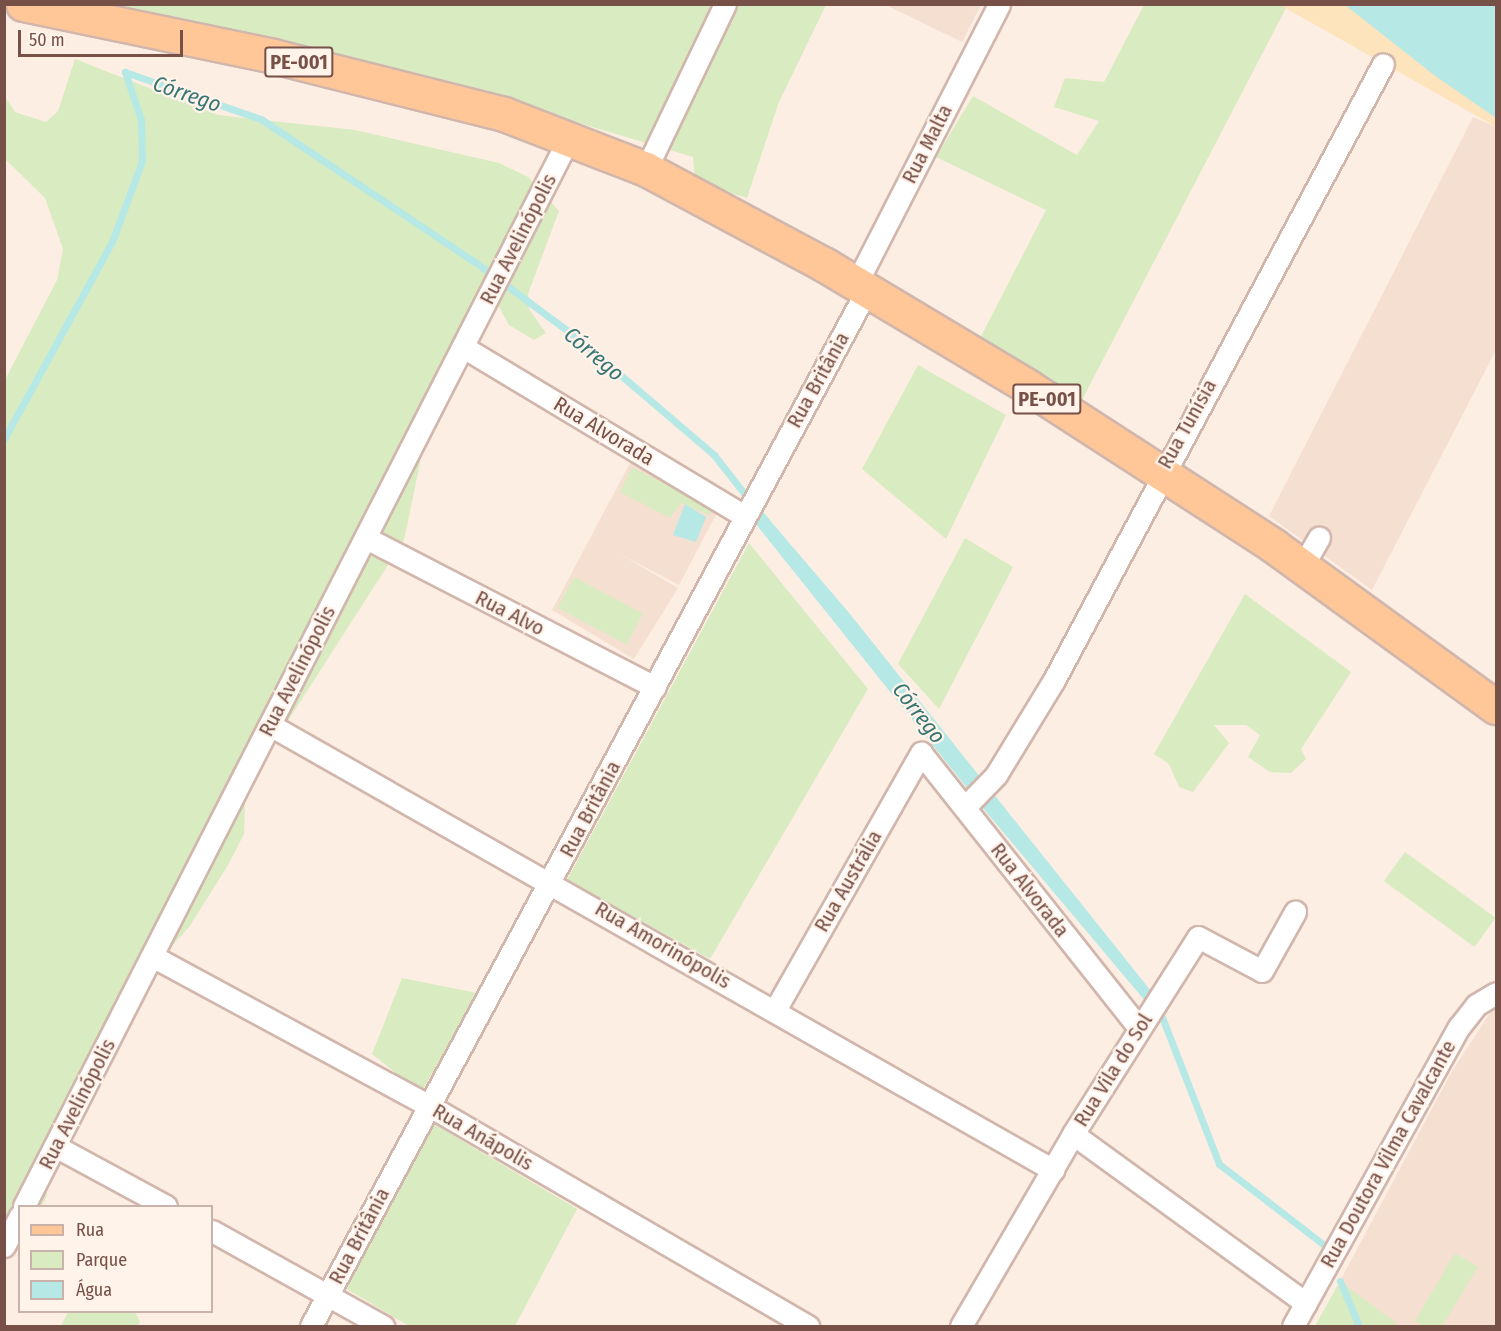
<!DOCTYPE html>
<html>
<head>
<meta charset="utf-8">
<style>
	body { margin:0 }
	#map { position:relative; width:1501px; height:1331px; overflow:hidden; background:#fdeee3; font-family:"Fira Sans Condensed",sans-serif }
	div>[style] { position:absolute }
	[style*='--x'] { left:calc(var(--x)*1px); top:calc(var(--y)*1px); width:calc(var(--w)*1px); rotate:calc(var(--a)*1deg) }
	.residential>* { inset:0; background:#f5dfd1 }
	.green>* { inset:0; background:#d9ebc1; transform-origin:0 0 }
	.sand>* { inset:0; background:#fee4bc }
	.water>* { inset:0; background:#b6e8e6 }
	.stream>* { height:7px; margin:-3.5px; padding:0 3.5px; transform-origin:3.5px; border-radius:3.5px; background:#b6e8e6 }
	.roads { filter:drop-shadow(2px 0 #d1b6ac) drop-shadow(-2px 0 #d1b6ac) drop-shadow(0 2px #d1b6ac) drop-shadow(0 -2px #d1b6ac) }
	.minor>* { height:21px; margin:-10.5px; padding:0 10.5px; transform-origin:10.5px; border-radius:10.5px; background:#fff }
	.primary>* { height:33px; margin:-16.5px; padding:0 16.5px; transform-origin:16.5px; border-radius:16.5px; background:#ffc798 }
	span { translate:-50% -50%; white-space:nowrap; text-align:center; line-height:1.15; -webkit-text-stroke:4.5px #fff3ea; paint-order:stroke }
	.shield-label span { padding:2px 4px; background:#fff3ea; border:2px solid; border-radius:4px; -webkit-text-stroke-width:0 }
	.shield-label { font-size:20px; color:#775048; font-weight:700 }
	.street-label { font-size:21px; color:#775048 }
	.water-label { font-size:22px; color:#387675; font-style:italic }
	.frame { position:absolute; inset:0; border:6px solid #775048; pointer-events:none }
	.legend { position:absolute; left:18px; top:1205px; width:195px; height:108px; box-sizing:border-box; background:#fff3ea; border:2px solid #c9b2a9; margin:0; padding:8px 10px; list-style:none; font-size:18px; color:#775048 }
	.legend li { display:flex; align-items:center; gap:12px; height:30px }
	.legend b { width:30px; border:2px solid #c9b2a9 }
	.scale { position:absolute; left:18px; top:30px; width:165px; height:27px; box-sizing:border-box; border:3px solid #775048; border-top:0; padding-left:8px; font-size:18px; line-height:21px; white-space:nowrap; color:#775048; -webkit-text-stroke:4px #fff3ea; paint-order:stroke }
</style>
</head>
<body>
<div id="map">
	<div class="residential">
		<i style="clip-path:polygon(886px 5px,981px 5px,962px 42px)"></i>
		<i style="clip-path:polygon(1473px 117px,1496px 127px,1496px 350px,1372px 590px,1269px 516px)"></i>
		<i style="clip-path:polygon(630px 463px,719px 509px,679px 585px,620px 554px,678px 588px,634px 659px,552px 610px)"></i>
		<i style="clip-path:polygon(1496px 1004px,1496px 1326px,1398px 1326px,1340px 1281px,1451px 1073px)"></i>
	</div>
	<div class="green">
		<i style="clip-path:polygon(102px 4px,826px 5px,779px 102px,747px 198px,695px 182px,693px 157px,502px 100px)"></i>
		<i style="clip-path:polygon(1280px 4px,1286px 8px,1082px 400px,977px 344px,1046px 210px,936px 157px,973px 96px,1077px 155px,1099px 121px,1054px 107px,1065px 78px,1104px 82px,1144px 5px)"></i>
		<i style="clip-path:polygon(75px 59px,218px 115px,355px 130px,499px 163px,528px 177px,559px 211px,528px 294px,529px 309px,546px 333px,534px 340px,509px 325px,494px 298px,425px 439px,404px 540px,268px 752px,245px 801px,244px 834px,227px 867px,189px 927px,146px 975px,43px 1178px,47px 1195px,42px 1206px,20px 1206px,5px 1253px,5px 380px,57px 280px,63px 249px,45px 198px,5px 159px,4px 95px,15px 112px,46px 122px,58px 111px)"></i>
		<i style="clip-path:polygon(918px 365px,1006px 415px,946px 539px,862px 469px)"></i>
		<i style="clip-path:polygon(632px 467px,714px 509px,709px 515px,681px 503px,670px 518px,620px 492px)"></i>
		<i style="clip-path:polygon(965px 538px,1013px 567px,939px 709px,898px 664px)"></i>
		<i style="clip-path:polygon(749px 543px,868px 689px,710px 959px,567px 880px)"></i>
		<i style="left:574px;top:577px;width:78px;height:35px;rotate:28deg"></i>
		<i style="clip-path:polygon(1245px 594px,1351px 672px,1301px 749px,1306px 759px,1291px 773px,1270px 772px,1248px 757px,1260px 735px,1246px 725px,1214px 725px,1229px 743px,1193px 792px,1179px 787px,1169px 764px,1154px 754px)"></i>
		<i style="left:1405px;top:852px;width:112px;height:36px;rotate:36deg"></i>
		<i style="clip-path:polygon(402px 978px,477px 993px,421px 1093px,372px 1054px)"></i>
		<i style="clip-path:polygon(434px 1124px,577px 1209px,515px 1326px,409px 1326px,345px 1288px)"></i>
		<i style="clip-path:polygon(1455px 1253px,1478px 1267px,1442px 1326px,1423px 1326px,1415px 1321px)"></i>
		<i style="clip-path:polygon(1340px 1281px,1395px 1322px,1398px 1326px,1315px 1326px)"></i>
		<i style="clip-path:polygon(68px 1312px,135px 1312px,140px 1322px,137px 1326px,61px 1326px)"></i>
	</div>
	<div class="sand">
		<i style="clip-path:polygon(1280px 5px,1361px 5px,1496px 74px,1496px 127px)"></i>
	</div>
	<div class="water">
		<i style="clip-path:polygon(1345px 5px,1496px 5px,1496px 118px,1434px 75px)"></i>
		<i style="clip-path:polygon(685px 504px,706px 517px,696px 542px,673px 535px)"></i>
		<i style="clip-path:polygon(762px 511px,850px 614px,1155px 996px,1146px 1002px,987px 813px,755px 523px)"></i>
	</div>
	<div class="stream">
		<i style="--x:125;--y:72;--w:144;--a:19.1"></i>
		<i style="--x:261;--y:119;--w:257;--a:33.8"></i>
		<i style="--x:475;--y:262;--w:126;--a:36.6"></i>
		<i style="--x:576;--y:337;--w:182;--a:40.5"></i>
		<i style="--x:714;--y:455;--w:84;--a:51.8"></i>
		<i style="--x:4;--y:439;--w:225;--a:-61.3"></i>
		<i style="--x:112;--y:242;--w:86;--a:-69.7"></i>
		<i style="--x:142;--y:161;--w:41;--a:-91.4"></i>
		<i style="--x:141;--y:120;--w:51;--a:-108.4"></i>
		<i style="--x:1162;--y:1017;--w:158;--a:68.8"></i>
		<i style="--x:1219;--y:1164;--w:131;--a:37.6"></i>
		<i style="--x:1340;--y:1281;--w:49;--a:67.1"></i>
	</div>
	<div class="roads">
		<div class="minor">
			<i style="--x:646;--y:169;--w:183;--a:-64.4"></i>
			<i style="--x:856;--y:284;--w:314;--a:-62.9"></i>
			<i style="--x:463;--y:347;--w:328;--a:31"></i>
			<i style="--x:366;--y:538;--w:325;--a:27.3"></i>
			<i style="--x:1302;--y:567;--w:34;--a:-60"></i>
			<i style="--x:270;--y:725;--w:901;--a:29.61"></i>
			<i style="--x:965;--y:807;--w:45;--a:-45.9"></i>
			<i style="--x:996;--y:775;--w:111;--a:-58.6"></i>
			<i style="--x:1054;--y:680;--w:698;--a:-61.89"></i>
			<i style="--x:152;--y:956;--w:314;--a:28.4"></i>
			<i style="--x:428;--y:1105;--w:440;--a:30.2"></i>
			<i style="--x:775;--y:1010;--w:296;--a:-60.4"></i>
			<i style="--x:921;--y:753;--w:351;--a:51.6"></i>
			<i style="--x:1073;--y:1134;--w:288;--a:36"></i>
			<i style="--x:55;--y:1146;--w:126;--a:28.4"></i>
			<i style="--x:24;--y:1206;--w:1201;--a:-62.97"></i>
			<i style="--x:212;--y:1231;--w:196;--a:29.1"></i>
			<i style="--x:4;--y:1246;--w:34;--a:-62"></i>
			<i style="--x:311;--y:1326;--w:1176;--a:-61.78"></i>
			<i style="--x:961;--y:1326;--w:222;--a:-59.7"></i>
			<i style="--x:1073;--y:1134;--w:233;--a:-57.6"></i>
			<i style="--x:1198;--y:937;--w:72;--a:28"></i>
			<i style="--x:1262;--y:971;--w:68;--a:-60.8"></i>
			<i style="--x:1293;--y:1326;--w:342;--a:-61"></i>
			<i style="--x:1459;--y:1027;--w:28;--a:-52"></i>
			<i style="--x:1476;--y:1005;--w:23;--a:-31"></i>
		</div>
		<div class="primary">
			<i style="--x:23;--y:4;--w:255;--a:11.7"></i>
			<i style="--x:273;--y:56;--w:238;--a:14.1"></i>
			<i style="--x:504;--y:114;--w:152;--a:21.2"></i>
			<i style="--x:646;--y:169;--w:203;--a:28.2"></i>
			<i style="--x:825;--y:265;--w:235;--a:30.9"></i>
			<i style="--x:1027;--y:386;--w:294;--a:32.9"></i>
			<i style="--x:1274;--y:546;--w:274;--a:36"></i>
		</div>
	</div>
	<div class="shield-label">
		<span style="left:299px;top:62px">PE-001</span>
		<span style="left:1047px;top:399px">PE-001</span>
	</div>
	<div class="street-label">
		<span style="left:927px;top:144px;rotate:-63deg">Rua Malta</span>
		<span style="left:518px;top:239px;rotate:-63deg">Rua Avelinópolis</span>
		<span style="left:818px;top:380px;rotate:-61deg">Rua Britânia</span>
		<span style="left:1187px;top:424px;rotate:-61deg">Rua Tunísia</span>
		<span style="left:604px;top:431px;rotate:31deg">Rua Alvorada</span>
		<span style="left:510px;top:613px;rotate:27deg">Rua Alvo</span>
		<span style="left:297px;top:671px;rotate:-63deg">Rua Avelinópolis</span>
		<span style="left:590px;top:809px;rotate:-62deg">Rua Britânia</span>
		<span style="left:848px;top:881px;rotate:-60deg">Rua Austrália</span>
		<span style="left:1030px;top:890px;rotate:52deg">Rua Alvorada</span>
		<span style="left:663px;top:945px;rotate:30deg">Rua Amorinópolis</span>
		<span style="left:1113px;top:1070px;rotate:-58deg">Rua Vila do Sol</span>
		<span style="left:77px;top:1104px;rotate:-63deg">Rua Avelinópolis</span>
		<span style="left:483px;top:1137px;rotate:30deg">Rua Anápolis</span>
		<span style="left:1388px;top:1154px;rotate:-61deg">Rua Doutora Vilma Cavalcante</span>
		<span style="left:359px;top:1236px;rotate:-62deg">Rua Britânia</span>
	</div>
	<div class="water-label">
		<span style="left:187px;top:94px;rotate:19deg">Córrego</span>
		<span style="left:594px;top:354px;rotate:40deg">Córrego</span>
		<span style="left:919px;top:713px;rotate:52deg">Córrego</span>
	</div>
	<div class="frame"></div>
	<ul class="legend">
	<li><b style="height:8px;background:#ffc798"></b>Rua</li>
	<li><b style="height:16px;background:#d9ebc1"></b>Parque</li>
	<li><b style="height:16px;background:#b6e8e6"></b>Água</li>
	</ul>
	<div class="scale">50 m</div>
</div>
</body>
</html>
